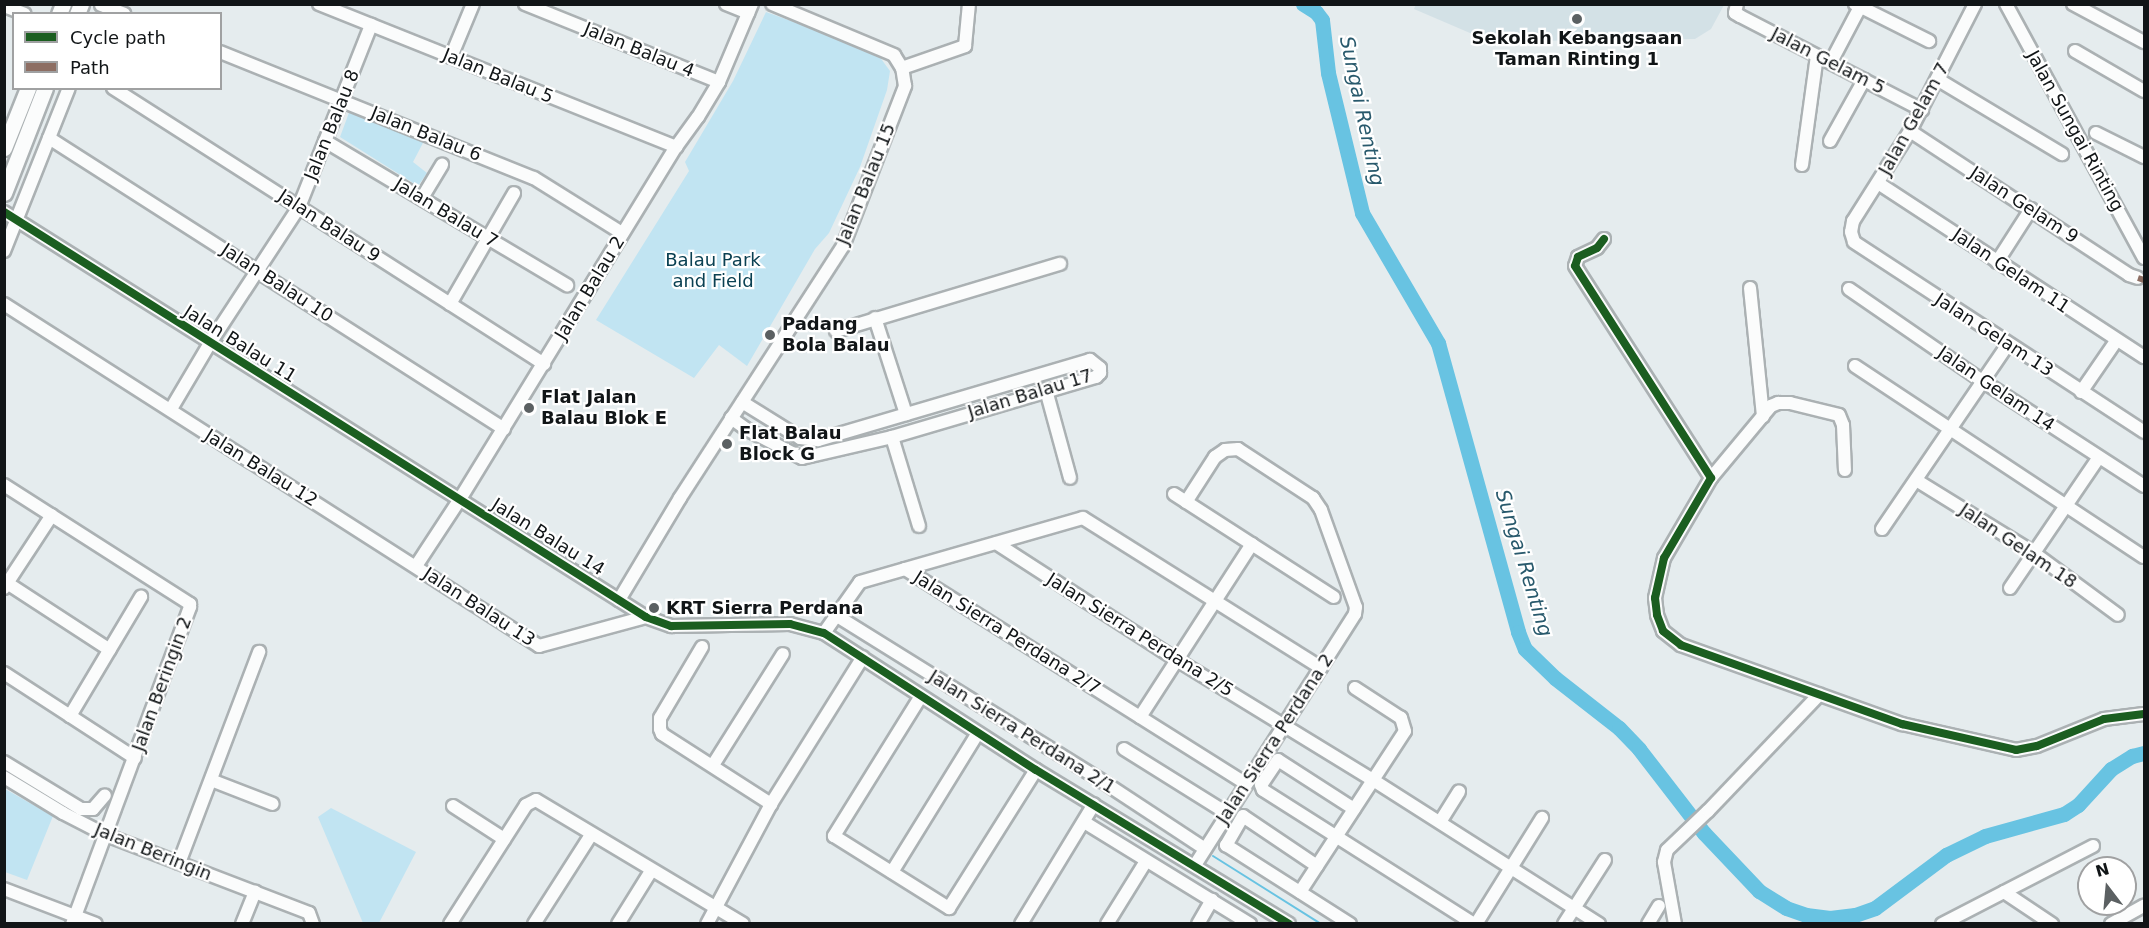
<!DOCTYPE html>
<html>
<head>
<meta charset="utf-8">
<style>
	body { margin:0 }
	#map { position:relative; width:2149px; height:928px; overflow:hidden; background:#e5ecee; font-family:"DejaVu Sans",sans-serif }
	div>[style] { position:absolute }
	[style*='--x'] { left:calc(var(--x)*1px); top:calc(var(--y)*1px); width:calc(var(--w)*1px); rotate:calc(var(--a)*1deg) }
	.built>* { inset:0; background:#d3e1e6 }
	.green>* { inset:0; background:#c1e4f2 }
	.stream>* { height:2px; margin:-1px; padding:0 1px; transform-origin:1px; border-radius:1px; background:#68c3e2 }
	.river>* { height:15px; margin:-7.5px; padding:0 7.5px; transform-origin:7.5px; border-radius:7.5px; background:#68c3e2 }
	.roads { filter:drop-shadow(2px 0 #abb1b3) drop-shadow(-2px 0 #abb1b3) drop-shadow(0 2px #abb1b3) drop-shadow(0 -2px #abb1b3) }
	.minor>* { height:12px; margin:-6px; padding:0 6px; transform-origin:6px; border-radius:6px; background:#fbfcfc }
	.major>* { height:15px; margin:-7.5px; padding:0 7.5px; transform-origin:7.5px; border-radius:7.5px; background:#fbfcfc }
	.quiet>* { height:6px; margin-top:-3px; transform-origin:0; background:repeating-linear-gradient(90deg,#8d6e63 0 12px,transparent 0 18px) }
	.cycleway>* { height:8px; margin:-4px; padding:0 4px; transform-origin:4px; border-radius:4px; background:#1b5e20 }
	.dots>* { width:16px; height:16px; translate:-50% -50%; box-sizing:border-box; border:3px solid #fff; border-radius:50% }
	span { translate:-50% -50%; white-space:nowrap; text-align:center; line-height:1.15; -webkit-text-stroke:4.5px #fff; paint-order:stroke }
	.poi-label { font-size:18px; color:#111517; font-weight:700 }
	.left { translate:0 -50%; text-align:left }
	.street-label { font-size:18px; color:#111517 }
	.park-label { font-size:18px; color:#0a4052 }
	.water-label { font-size:20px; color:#28596c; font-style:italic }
	.frame { position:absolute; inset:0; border:6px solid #111517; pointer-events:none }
	.legend { position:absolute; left:12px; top:12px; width:210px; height:78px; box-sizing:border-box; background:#fff; border:2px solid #a0a1a2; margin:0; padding:8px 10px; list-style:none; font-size:18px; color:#111517 }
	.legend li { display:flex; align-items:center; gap:12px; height:30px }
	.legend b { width:30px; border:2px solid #a0a1a2 }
	.north { position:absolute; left:2077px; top:856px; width:60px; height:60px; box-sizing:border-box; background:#fff; border:2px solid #a0a1a2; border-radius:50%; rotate:344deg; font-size:16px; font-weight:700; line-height:24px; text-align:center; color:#111517 }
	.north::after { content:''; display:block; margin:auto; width:21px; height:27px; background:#5b6062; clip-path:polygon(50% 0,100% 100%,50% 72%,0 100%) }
</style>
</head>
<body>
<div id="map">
	<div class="built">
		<i style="clip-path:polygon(1416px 4px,1724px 4px,1724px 5px,1711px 29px,1695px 39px,1523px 41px,1484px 39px,1414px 9px)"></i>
	</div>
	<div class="green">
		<i style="clip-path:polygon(766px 12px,864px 47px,879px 56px,890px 71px,887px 90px,860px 167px,829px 233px,815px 249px,747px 366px,719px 345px,694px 378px,596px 320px,689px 171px,685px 162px,733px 81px)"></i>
		<i style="clip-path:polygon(350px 110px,424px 141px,413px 162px,427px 173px,418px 186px,340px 137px)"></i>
		<i style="clip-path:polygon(5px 789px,53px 816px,27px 880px,5px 872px)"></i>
		<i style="clip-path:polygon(331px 808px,416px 852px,379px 923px,363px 923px,318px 817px)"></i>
	</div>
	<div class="stream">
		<i style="--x:1213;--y:856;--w:128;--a:32.2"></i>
	</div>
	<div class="river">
		<i style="--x:1303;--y:4;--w:15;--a:32"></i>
		<i style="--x:1316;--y:12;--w:10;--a:53"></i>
		<i style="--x:1322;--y:20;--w:53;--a:83.5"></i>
		<i style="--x:1328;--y:73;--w:144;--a:76.3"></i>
		<i style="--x:1362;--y:213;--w:151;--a:59.7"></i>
		<i style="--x:1438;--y:343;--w:300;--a:74.5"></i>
		<i style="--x:1518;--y:632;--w:18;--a:68"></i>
		<i style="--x:1525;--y:649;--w:42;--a:44"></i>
		<i style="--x:1555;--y:678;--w:81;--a:38"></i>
		<i style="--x:1619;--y:728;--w:29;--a:46"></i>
		<i style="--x:1639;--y:749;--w:106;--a:52.3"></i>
		<i style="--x:1704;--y:833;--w:80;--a:46.5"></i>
		<i style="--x:1759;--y:891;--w:32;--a:32"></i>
		<i style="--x:1786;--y:908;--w:21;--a:19"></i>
		<i style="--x:1806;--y:915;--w:24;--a:7"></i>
		<i style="--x:1830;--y:918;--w:25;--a:-7"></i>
		<i style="--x:1855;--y:915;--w:21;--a:-19"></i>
		<i style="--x:1875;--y:908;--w:89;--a:-36.7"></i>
		<i style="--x:1946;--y:855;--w:43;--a:-26"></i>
		<i style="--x:1985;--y:836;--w:82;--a:-15.6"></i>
		<i style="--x:2064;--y:814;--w:17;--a:-33"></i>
		<i style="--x:2078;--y:805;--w:49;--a:-47.5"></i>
		<i style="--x:2111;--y:769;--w:25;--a:-32"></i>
		<i style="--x:2132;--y:756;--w:12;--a:-14"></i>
	</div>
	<div class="roads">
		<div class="minor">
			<i style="--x:319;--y:4;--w:385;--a:21.8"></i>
			<i style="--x:525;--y:4;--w:209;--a:21.9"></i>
			<i style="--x:726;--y:4;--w:24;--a:22"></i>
			<i style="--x:1737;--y:4;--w:9;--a:103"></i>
			<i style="--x:1735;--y:13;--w:6;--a:31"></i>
			<i style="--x:1740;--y:16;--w:205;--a:27.3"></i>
			<i style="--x:1855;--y:4;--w:83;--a:26.6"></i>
			<i style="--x:1975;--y:4;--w:143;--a:117.1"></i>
			<i style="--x:1910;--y:131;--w:107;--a:122.3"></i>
			<i style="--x:1853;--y:221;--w:11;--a:100"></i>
			<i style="--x:1851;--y:232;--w:10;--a:73"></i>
			<i style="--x:1854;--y:242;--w:347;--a:33.2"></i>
			<i style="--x:2006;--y:4;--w:289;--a:61.5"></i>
			<i style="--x:2073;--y:4;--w:81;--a:28.2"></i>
			<i style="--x:101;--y:5;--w:25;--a:21"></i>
			<i style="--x:4;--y:6;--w:22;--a:21"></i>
			<i style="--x:2075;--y:51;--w:80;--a:30.1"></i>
			<i style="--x:220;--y:52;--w:338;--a:21.9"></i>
			<i style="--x:534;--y:178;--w:104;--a:32"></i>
			<i style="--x:451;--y:57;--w:57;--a:-67.5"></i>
			<i style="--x:1831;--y:62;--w:62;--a:-62.2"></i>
			<i style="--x:902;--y:68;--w:67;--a:-19.2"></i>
			<i style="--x:965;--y:46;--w:42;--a:-84.6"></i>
			<i style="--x:1937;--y:79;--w:146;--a:31"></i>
			<i style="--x:113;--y:88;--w:512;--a:32.63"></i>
			<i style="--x:1910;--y:131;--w:262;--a:33.3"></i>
			<i style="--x:2129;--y:275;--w:9;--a:18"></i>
			<i style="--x:2096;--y:133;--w:54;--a:26.6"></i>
			<i style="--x:49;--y:138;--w:540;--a:32.6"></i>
			<i style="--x:325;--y:141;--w:282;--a:30.8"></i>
			<i style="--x:1830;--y:141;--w:70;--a:-60.9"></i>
			<i style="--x:1802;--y:165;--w:110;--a:-82.2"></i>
			<i style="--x:1878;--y:183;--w:318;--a:33.2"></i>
			<i style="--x:422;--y:198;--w:39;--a:-59"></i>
			<i style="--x:4;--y:212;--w:759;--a:32.25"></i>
			<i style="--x:646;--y:617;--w:27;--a:20"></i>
			<i style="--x:671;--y:626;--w:119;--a:-1"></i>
			<i style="--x:790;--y:624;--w:35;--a:15"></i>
			<i style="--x:824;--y:633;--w:252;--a:32.9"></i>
			<i style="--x:1036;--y:770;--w:296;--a:31.3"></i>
			<i style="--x:1604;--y:239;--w:11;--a:128"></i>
			<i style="--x:1597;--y:248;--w:21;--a:155"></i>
			<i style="--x:1578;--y:257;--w:9;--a:108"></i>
			<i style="--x:1575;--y:266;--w:252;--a:57.3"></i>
			<i style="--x:1711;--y:478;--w:93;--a:120.4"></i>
			<i style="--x:1664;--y:558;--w:41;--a:102.7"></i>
			<i style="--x:1655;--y:598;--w:17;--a:83"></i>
			<i style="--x:1657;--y:615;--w:17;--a:69"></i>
			<i style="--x:1663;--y:631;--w:23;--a:38"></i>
			<i style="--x:1681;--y:645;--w:235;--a:19.7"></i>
			<i style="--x:1902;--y:724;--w:117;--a:12.8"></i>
			<i style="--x:2016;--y:750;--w:21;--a:-11"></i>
			<i style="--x:2037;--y:746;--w:72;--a:-21.9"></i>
			<i style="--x:2104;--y:719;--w:40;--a:-7.1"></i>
			<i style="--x:4;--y:251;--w:175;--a:-68.3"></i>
			<i style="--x:1997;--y:262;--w:63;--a:-57.3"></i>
			<i style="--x:1750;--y:288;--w:129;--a:84.2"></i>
			<i style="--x:1849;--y:289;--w:164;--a:34.6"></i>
			<i style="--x:1984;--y:382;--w:191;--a:33"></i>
			<i style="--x:4;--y:304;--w:635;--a:32.59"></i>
			<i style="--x:539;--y:646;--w:111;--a:-15.2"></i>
			<i style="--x:450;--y:304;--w:128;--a:-60"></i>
			<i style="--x:875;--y:318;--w:101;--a:72.1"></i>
			<i style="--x:836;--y:331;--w:234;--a:-16.7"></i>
			<i style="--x:1855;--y:366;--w:346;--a:33.5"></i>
			<i style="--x:1046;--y:390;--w:91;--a:74.7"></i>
			<i style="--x:2081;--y:392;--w:62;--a:-55.5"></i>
			<i style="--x:171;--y:409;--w:77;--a:-59.4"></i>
			<i style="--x:210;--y:343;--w:163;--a:-56.8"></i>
			<i style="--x:299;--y:207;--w:196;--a:-68.4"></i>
			<i style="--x:731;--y:418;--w:19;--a:36"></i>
			<i style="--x:746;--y:429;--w:63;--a:27.4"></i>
			<i style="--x:802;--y:458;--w:92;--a:-13.1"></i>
			<i style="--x:892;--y:437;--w:213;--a:-16.4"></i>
			<i style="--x:1096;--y:377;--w:6;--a:-45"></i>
			<i style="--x:1100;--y:373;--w:5;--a:-90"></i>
			<i style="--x:1100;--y:368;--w:13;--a:-141"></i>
			<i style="--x:1090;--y:360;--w:284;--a:163.6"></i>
			<i style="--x:818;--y:440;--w:18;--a:-174"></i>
			<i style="--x:800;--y:438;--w:68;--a:-148.2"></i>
			<i style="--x:892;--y:437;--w:93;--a:73.1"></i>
			<i style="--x:1711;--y:478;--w:94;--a:-50.2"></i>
			<i style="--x:1771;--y:406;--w:8;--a:-23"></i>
			<i style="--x:1778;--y:403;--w:12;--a:0"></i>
			<i style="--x:1790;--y:403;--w:50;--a:13.8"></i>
			<i style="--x:1839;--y:415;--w:11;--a:68"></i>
			<i style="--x:1843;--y:425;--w:45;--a:87.5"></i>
			<i style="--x:1916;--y:480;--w:139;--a:31.7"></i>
			<i style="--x:2034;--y:553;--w:104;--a:36.4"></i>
			<i style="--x:4;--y:485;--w:221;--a:32.6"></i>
			<i style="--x:190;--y:604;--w:3;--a:90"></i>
			<i style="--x:190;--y:607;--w:338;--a:110.4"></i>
			<i style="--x:1174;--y:494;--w:190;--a:32.8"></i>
			<i style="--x:1186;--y:502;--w:54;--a:-57.2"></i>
			<i style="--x:1215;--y:457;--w:12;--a:-35"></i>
			<i style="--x:1225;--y:450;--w:13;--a:-4"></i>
			<i style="--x:1238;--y:449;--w:90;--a:33.2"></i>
			<i style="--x:1313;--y:498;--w:14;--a:56"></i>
			<i style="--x:1321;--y:510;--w:103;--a:70.2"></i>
			<i style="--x:1356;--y:607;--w:7;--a:98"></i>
			<i style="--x:1355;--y:614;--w:298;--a:122.5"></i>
			<i style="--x:1882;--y:529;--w:224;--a:-55.7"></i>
			<i style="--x:996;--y:543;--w:216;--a:32.9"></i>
			<i style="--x:1177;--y:660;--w:230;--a:31.5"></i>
			<i style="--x:1373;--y:780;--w:268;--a:32.5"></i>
			<i style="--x:416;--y:566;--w:80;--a:-56.7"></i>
			<i style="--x:460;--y:499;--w:413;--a:-58.5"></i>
			<i style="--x:676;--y:147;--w:37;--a:-54"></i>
			<i style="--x:698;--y:117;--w:41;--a:-59"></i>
			<i style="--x:719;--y:82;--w:85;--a:-67.1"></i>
			<i style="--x:905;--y:569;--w:185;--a:-16"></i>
			<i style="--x:1083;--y:518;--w:281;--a:32.2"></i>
			<i style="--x:4;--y:581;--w:126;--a:33.1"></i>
			<i style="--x:4;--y:588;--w:87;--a:-56.7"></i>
			<i style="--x:2010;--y:588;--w:158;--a:-55.8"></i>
			<i style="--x:619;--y:600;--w:119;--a:-59.1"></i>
			<i style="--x:680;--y:498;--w:300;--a:-57.1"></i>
			<i style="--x:843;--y:246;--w:172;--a:-68.8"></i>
			<i style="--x:905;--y:86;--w:18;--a:-99"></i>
			<i style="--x:902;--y:68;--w:15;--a:-122"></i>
			<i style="--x:894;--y:55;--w:132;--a:-157.3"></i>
			<i style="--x:837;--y:616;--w:312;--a:31.9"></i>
			<i style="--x:1102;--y:781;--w:123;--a:33.4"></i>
			<i style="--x:824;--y:633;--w:62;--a:-54.8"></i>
			<i style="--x:860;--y:582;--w:47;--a:-16.1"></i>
			<i style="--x:905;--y:569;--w:403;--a:32.2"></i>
			<i style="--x:702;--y:647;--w:82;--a:120.6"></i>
			<i style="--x:660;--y:718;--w:11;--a:90"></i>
			<i style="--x:660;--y:729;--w:5;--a:68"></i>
			<i style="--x:662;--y:734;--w:130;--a:32.7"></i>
			<i style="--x:4;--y:673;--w:156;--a:33"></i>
			<i style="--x:921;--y:696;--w:165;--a:121.9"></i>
			<i style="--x:834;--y:836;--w:136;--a:32.1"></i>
			<i style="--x:949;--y:908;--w:163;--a:-57.8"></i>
			<i style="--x:70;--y:716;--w:139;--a:-59.2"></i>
			<i style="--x:1140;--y:717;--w:206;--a:-57.1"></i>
			<i style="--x:1124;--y:749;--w:123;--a:32"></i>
			<i style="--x:4;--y:762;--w:90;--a:31.4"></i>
			<i style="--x:81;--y:809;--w:12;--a:0"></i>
			<i style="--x:93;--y:809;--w:18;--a:-49"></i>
			<i style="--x:713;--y:765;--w:131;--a:-57.8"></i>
			<i style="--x:4;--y:777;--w:69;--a:31.4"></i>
			<i style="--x:63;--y:813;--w:48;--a:27.1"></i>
			<i style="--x:106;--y:835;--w:217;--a:21"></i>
			<i style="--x:309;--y:913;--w:12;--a:70"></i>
			<i style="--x:211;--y:780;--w:66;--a:21.2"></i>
			<i style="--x:453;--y:806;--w:61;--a:32.9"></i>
			<i style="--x:1354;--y:809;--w:90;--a:-147.2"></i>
			<i style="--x:1278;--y:760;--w:30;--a:124"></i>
			<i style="--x:1261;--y:785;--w:5;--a:68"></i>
			<i style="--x:1263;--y:790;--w:250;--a:32.4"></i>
			<i style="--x:1084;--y:822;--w:195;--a:31.6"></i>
			<i style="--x:1440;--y:822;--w:36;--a:-58"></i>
			<i style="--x:179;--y:863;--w:226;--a:-69.2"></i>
			<i style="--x:1317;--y:866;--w:89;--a:-146"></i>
			<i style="--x:1243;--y:816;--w:34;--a:120"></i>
			<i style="--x:1226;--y:845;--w:147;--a:32.5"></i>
			<i style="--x:892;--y:872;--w:163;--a:-58.3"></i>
			<i style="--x:4;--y:889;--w:98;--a:20.8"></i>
			<i style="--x:1300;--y:892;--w:192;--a:-56.9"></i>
			<i style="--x:1405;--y:731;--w:14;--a:-107"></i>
			<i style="--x:1401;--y:718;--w:55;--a:-146.9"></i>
			<i style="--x:2004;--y:892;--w:58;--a:33.7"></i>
			<i style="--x:242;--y:924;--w:35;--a:-68"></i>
			<i style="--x:450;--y:924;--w:141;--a:-57.4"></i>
			<i style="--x:526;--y:805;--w:11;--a:-27"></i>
			<i style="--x:536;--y:800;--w:241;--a:30.9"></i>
			<i style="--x:534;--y:924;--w:106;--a:-57.4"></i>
			<i style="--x:618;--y:924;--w:62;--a:-58.1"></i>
			<i style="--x:707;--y:924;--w:136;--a:-61.9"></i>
			<i style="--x:771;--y:804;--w:173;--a:-58"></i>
			<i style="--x:1021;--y:924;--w:140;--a:-58.7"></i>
			<i style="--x:1107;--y:924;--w:74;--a:-58.2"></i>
			<i style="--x:1198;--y:924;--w:28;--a:-60"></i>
			<i style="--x:1476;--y:924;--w:125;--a:-58.1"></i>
			<i style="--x:1564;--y:924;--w:76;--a:-57.4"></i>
			<i style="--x:1648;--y:924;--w:21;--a:-59"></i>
			<i style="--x:1675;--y:924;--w:63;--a:-100.1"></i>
			<i style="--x:1664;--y:862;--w:12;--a:-76"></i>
			<i style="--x:1667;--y:850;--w:57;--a:-43.6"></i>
			<i style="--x:1708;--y:811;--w:161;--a:-46.3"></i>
			<i style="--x:1942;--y:924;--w:170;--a:-27.3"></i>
			<i style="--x:2111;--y:924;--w:38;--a:-29"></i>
		</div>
		<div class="major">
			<i style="--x:59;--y:14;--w:11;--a:-68"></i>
			<i style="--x:77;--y:14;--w:11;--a:-68"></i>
			<i style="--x:4;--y:148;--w:65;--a:-68.2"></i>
			<i style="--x:4;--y:193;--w:113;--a:-68.7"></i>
		</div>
	</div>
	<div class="quiet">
		<i style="--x:2138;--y:278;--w:6;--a:18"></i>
	</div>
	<div class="cycleway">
		<i style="--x:4;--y:212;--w:759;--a:32.25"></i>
		<i style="--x:646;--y:617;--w:27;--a:20"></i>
		<i style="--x:671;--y:626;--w:119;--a:-1"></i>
		<i style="--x:790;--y:624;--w:35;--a:15"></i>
		<i style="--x:824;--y:633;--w:252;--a:32.9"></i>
		<i style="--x:1036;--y:770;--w:296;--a:31.3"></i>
		<i style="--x:1604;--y:239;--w:11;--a:128"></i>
		<i style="--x:1597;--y:248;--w:21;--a:155"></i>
		<i style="--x:1578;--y:257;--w:9;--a:108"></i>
		<i style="--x:1575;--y:266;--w:252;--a:57.3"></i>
		<i style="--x:1711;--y:478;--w:93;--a:120.4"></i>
		<i style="--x:1664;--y:558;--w:41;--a:102.7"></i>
		<i style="--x:1655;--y:598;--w:17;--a:83"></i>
		<i style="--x:1657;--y:615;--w:17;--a:69"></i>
		<i style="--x:1663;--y:631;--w:23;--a:38"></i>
		<i style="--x:1681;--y:645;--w:235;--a:19.7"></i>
		<i style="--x:1902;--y:724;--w:117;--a:12.8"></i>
		<i style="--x:2016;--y:750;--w:21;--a:-11"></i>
		<i style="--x:2037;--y:746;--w:72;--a:-21.9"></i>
		<i style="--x:2104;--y:719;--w:40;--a:-7.1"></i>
	</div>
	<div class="dots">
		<i style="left:1577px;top:19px;background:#5b6062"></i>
		<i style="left:770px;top:335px;background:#5b6062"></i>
		<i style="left:529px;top:408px;background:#5b6062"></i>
		<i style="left:727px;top:444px;background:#5b6062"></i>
		<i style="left:654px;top:608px;background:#5b6062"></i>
	</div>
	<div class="poi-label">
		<span style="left:1577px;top:49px">Sekolah Kebangsaan<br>Taman Rinting 1</span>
		<span class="left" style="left:782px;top:335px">Padang<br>Bola Balau</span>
		<span class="left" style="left:541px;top:408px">Flat Jalan<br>Balau Blok E</span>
		<span class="left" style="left:739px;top:444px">Flat Balau<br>Block G</span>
		<span class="left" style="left:666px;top:608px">KRT Sierra Perdana</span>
	</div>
	<div class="street-label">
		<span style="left:639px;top:50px;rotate:22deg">Jalan Balau 4</span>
		<span style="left:1828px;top:61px;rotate:27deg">Jalan Gelam 5</span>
		<span style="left:498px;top:76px;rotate:22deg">Jalan Balau 5</span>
		<span style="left:1914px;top:119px;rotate:-61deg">Jalan Gelam 7</span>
		<span style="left:332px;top:125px;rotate:-68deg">Jalan Balau 8</span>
		<span style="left:2075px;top:131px;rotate:61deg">Jalan Sungai Rinting</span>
		<span style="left:426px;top:134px;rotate:22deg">Jalan Balau 6</span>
		<span style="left:866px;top:184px;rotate:-68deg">Jalan Balau 15</span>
		<span style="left:2024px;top:205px;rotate:33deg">Jalan Gelam 9</span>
		<span style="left:446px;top:213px;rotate:31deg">Jalan Balau 7</span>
		<span style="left:329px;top:226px;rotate:33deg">Jalan Balau 9</span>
		<span style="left:2011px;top:271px;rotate:34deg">Jalan Gelam 11</span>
		<span style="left:277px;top:283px;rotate:33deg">Jalan Balau 10</span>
		<span style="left:590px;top:288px;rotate:-59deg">Jalan Balau 2</span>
		<span style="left:1994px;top:335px;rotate:33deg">Jalan Gelam 13</span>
		<span style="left:240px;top:344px;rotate:32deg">Jalan Balau 11</span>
		<span style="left:1996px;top:389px;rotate:34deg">Jalan Gelam 14</span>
		<span style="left:1030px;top:394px;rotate:-17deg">Jalan Balau 17</span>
		<span style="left:261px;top:468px;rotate:32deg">Jalan Balau 12</span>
		<span style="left:548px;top:537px;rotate:32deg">Jalan Balau 14</span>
		<span style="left:2018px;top:546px;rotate:34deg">Jalan Gelam 18</span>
		<span style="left:479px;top:607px;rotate:33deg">Jalan Balau 13</span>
		<span style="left:1007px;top:633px;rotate:32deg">Jalan Sierra Perdana 2/7</span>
		<span style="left:1140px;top:635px;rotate:32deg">Jalan Sierra Perdana 2/5</span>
		<span style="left:162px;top:684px;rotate:-70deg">Jalan Beringin 2</span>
		<span style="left:1022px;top:732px;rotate:32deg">Jalan Sierra Perdana 2/1</span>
		<span style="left:1275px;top:739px;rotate:-57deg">Jalan Sierra Perdana 2</span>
		<span style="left:153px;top:852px;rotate:22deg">Jalan Beringin</span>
	</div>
	<div class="park-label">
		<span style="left:713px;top:271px">Balau Park<br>and Field</span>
	</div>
	<div class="water-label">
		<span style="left:1362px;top:111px;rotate:78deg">Sungai Renting</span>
		<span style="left:1524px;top:563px;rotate:73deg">Sungai Renting</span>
	</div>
	<div class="frame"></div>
	<ul class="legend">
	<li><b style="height:8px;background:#1b5e20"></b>Cycle path</li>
	<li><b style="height:8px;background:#8d6e63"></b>Path</li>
	</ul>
	<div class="north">N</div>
</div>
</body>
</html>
